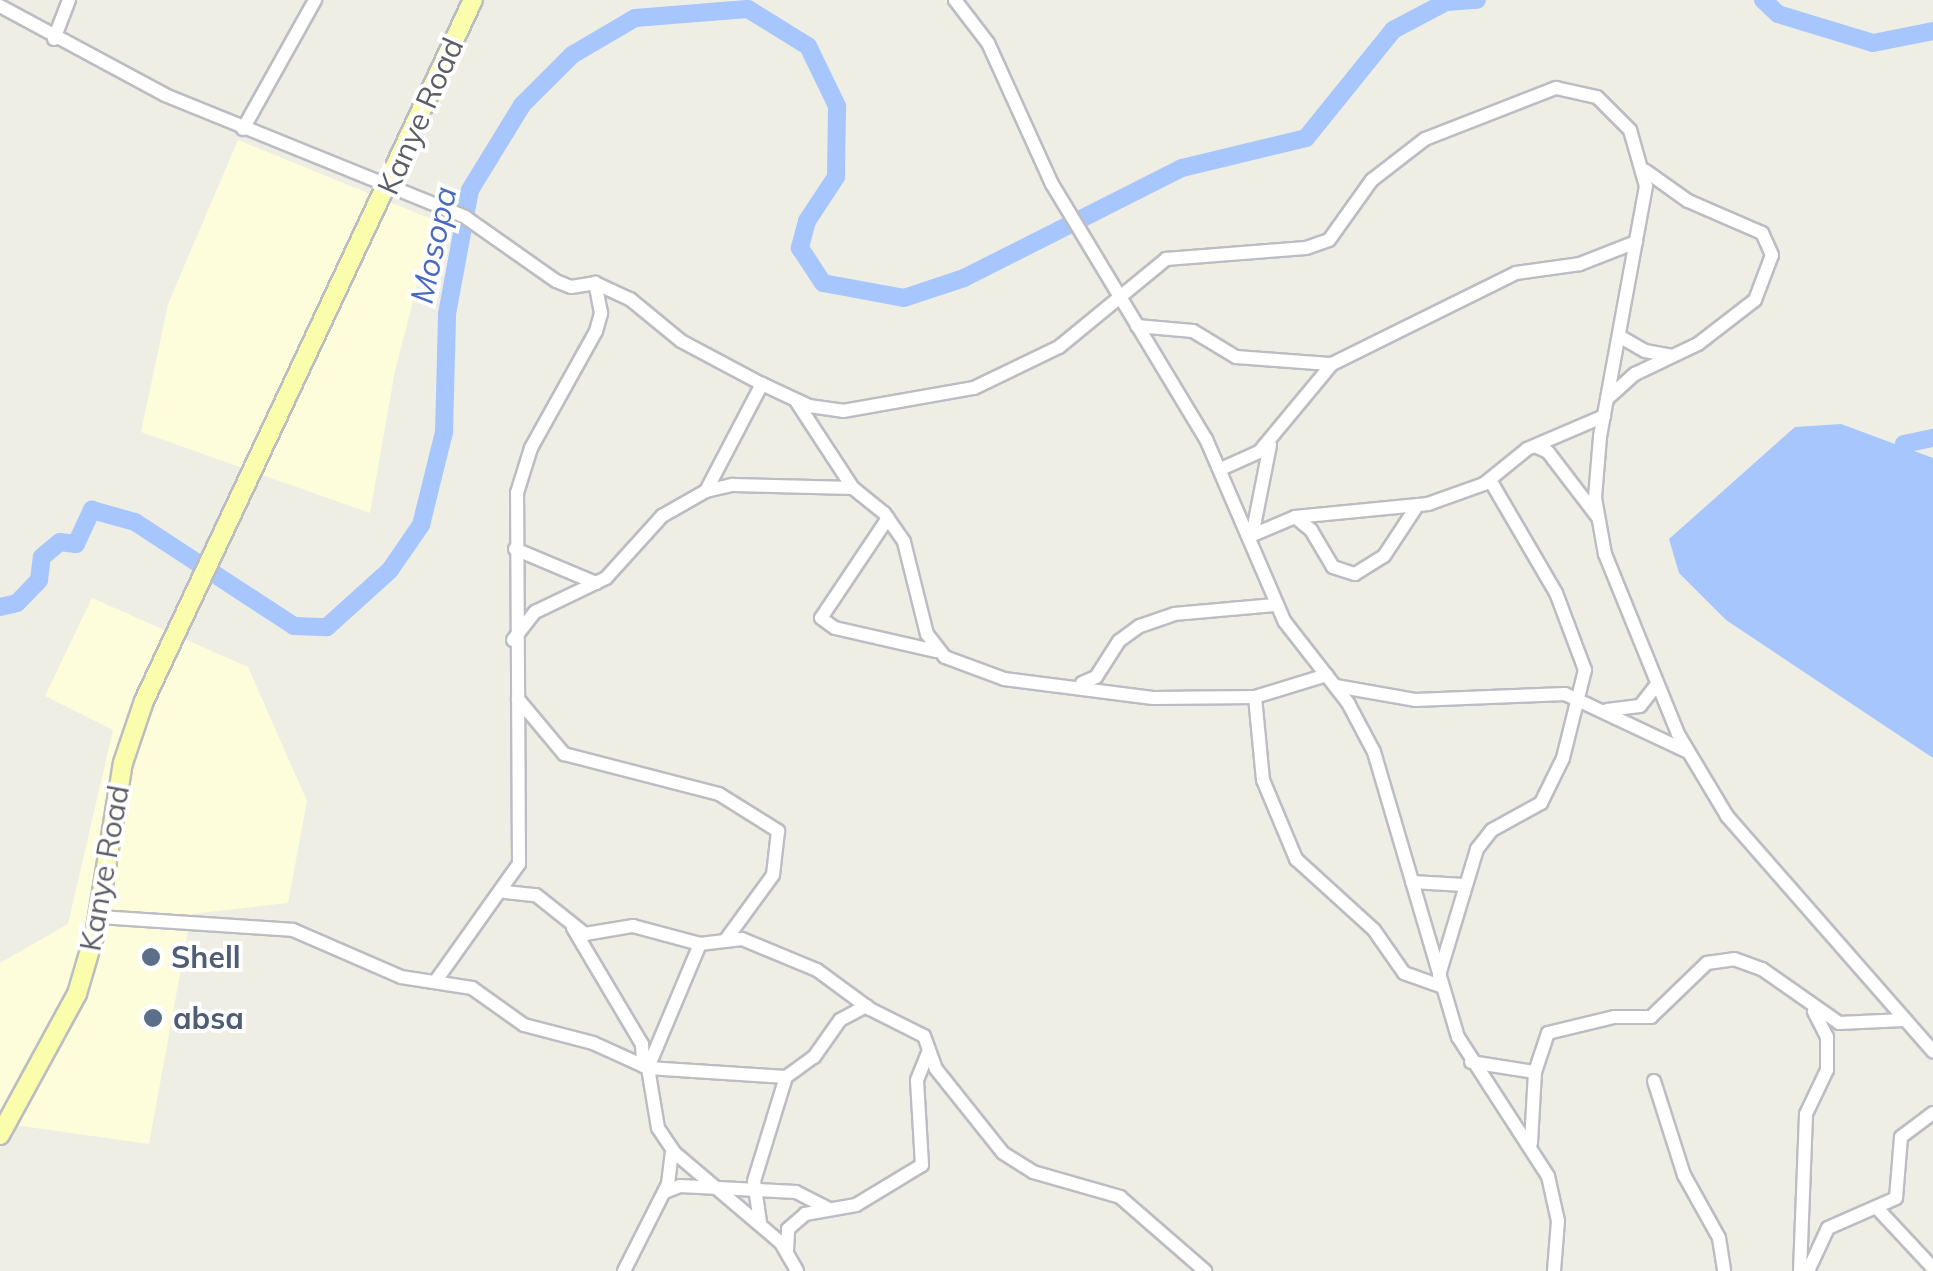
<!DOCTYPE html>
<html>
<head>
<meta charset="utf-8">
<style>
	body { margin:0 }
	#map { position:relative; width:1933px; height:1271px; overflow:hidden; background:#efeee5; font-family:Mulish,sans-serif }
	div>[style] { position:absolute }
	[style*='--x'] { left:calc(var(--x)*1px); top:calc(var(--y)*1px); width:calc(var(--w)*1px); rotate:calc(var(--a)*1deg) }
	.commercial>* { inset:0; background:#fdfcdb }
	.water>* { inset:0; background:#a6c6fd }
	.river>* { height:18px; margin:-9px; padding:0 9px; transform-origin:9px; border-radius:9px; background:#a6c6fd }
	.roads { filter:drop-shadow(2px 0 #bcbdc3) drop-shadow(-2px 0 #bcbdc3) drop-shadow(0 2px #bcbdc3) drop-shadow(0 -2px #bcbdc3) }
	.minor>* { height:12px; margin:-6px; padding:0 6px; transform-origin:6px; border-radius:6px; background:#fff }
	.major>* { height:18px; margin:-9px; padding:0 9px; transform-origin:9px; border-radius:9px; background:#fafdab }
	.dots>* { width:28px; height:28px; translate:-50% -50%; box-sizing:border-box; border:5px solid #fff; border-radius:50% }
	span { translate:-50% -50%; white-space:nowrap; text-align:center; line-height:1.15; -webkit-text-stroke:8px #fff; paint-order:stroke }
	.street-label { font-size:30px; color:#5c5e65 }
	.service-label { font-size:30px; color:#4e5e75; font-weight:700 }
	.left { translate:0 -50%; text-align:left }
	.water-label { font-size:32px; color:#486bc1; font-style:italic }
</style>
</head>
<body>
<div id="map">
	<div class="commercial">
		<i style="clip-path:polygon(238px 140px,434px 220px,395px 371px,370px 513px,141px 432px,168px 304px)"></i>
		<i style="clip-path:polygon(92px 598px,248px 667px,307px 801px,288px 903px,191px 914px,149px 1144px,0 1123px,0 963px,68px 924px,113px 730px,45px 696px)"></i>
	</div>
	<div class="water">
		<i style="clip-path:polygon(1841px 424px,1933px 458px,1933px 758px,1726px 620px,1679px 573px,1669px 539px,1795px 427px)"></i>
	</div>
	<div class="river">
		<i style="--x:1763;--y:0;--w:21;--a:43"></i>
		<i style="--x:1778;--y:14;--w:99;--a:17"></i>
		<i style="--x:1873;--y:43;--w:61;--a:-11.3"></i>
		<i style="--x:1902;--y:464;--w:20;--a:-84"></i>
		<i style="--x:1904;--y:444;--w:30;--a:-12"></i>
		<i style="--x:0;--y:607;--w:17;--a:-13"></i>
		<i style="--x:17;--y:603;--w:32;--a:-46"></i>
		<i style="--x:39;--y:580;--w:23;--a:-83"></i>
		<i style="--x:42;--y:557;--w:23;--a:-40"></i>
		<i style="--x:60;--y:542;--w:16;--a:7"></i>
		<i style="--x:76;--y:544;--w:38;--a:-65"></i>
		<i style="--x:92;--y:510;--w:45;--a:15.6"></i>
		<i style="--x:135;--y:522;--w:190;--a:33.2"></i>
		<i style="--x:294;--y:626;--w:33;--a:2"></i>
		<i style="--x:327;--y:627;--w:85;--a:-42.1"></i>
		<i style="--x:390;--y:570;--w:55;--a:-55.4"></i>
		<i style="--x:421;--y:525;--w:96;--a:-76.1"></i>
		<i style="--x:444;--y:432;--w:118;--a:-88.5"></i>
		<i style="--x:447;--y:314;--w:126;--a:-79.5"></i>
		<i style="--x:470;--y:190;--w:100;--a:-58.5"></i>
		<i style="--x:522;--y:105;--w:71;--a:-45"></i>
		<i style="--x:572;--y:55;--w:73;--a:-30.4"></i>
		<i style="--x:635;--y:18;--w:113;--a:-4.6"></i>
		<i style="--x:748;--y:9;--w:70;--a:31.7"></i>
		<i style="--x:808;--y:46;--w:67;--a:64.2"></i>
		<i style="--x:837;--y:106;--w:71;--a:90.8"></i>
		<i style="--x:836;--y:177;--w:53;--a:123.4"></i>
		<i style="--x:807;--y:221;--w:28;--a:105"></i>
		<i style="--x:800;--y:248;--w:42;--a:56.7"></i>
		<i style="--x:823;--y:283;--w:82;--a:10.5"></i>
		<i style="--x:904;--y:298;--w:63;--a:-18.4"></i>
		<i style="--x:964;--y:278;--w:244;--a:-26.8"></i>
		<i style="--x:1182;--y:168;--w:128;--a:-13.6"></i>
		<i style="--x:1306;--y:138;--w:139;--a:-51.1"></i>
		<i style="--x:1393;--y:30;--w:60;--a:-27.8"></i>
		<i style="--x:1446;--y:2;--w:31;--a:-4"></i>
	</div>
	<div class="roads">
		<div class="minor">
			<i style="--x:955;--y:0;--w:54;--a:52.5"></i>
			<i style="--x:988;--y:43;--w:155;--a:65.6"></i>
			<i style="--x:1052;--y:184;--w:298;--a:58.9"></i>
			<i style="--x:1206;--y:439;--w:199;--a:66.7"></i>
			<i style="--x:1285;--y:622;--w:103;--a:52.1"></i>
			<i style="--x:1348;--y:703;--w:55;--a:62"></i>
			<i style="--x:1374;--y:752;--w:297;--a:73.6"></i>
			<i style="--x:1458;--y:1037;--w:166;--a:57.1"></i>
			<i style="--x:1548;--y:1176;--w:46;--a:77.5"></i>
			<i style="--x:1558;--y:1221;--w:50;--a:94.6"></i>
			<i style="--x:0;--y:6;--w:187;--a:28.3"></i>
			<i style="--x:165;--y:95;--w:324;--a:22.1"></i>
			<i style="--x:465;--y:217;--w:111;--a:35.1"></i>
			<i style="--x:556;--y:281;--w:16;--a:22"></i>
			<i style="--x:571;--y:287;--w:24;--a:-9"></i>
			<i style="--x:595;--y:283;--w:38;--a:25"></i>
			<i style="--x:630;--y:299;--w:66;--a:39.5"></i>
			<i style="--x:681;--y:341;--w:92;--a:28"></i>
			<i style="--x:762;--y:384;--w:52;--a:25.1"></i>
			<i style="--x:809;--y:406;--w:34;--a:8"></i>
			<i style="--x:843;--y:411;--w:133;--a:-10"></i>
			<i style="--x:974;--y:388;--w:94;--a:-25.8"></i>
			<i style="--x:1059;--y:347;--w:139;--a:-39.4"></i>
			<i style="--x:1166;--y:259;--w:140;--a:-4.5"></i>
			<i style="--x:1306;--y:248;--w:24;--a:-19"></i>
			<i style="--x:1329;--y:240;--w:74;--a:-54.4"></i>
			<i style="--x:1372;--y:180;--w:67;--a:-37.7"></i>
			<i style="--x:1425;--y:139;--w:141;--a:-21.3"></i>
			<i style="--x:1556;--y:88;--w:42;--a:12.4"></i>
			<i style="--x:1597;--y:97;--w:47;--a:45"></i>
			<i style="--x:1630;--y:130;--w:58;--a:74.1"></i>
			<i style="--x:1646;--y:186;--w:255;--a:100.4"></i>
			<i style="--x:1600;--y:437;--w:61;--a:94.7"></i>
			<i style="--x:1595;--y:498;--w:57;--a:79.9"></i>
			<i style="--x:1605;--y:554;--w:194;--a:67.9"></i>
			<i style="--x:1678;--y:734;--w:96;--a:59.1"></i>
			<i style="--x:1727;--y:816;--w:313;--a:48.8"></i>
			<i style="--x:54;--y:39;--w:42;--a:-69"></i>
			<i style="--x:243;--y:129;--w:148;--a:-60.8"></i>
			<i style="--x:1137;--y:326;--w:56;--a:5.1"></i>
			<i style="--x:1193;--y:331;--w:50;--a:31.2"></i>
			<i style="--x:1236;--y:357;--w:94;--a:4.3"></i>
			<i style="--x:1619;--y:336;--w:30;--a:30"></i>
			<i style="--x:1645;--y:351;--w:28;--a:10"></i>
			<i style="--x:1607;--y:399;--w:38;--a:-42"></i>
			<i style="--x:1635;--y:374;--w:70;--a:-25.5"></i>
			<i style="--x:1698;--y:344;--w:72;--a:-37.7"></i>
			<i style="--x:1755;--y:300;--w:48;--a:-69.3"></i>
			<i style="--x:1772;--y:255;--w:24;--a:-114"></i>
			<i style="--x:1762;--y:233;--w:81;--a:-156.6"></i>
			<i style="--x:1688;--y:201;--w:52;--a:-144.5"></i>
			<i style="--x:796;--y:401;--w:104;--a:56.8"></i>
			<i style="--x:853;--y:488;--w:40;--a:39"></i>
			<i style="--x:884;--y:513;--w:35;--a:55"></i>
			<i style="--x:904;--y:542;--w:95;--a:76"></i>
			<i style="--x:927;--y:634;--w:29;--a:52"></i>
			<i style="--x:945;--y:657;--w:63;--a:20.4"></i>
			<i style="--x:1004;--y:679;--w:150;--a:7.3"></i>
			<i style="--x:1153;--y:698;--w:102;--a:-0.6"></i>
			<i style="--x:1255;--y:697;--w:75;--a:-17"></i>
			<i style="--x:1535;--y:446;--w:14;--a:25"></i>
			<i style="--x:1548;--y:452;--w:81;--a:52.6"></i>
			<i style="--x:1221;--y:469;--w:42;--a:-24.1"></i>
			<i style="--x:1259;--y:452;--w:114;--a:-50.3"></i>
			<i style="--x:1332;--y:364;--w:205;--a:-26.3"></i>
			<i style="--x:1516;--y:273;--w:65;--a:-8"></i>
			<i style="--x:1580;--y:264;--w:60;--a:-21.4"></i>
			<i style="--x:706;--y:491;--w:28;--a:-13"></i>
			<i style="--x:733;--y:485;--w:120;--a:1.4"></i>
			<i style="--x:1295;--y:517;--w:21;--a:39"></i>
			<i style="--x:1311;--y:530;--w:43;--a:59.3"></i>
			<i style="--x:1333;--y:567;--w:23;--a:18"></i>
			<i style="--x:1355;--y:574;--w:34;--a:-32"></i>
			<i style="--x:1384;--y:556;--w:60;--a:-56.6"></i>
			<i style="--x:888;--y:518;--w:120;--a:123.8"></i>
			<i style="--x:821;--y:618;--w:17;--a:36"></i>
			<i style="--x:835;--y:628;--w:104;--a:12.8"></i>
			<i style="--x:1255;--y:534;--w:43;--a:-23"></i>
			<i style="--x:1295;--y:517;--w:134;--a:-5.6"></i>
			<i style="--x:1428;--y:504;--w:59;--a:-19.7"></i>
			<i style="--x:1484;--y:484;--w:55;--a:-39.1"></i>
			<i style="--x:1527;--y:449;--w:84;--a:-23.2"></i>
			<i style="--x:1252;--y:536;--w:93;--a:-78.8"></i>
			<i style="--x:515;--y:549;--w:88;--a:22.8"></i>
			<i style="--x:513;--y:640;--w:36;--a:-52"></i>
			<i style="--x:535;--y:612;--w:79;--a:-25.6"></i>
			<i style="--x:606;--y:578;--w:84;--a:-47.9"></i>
			<i style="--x:662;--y:516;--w:51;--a:-29.6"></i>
			<i style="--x:706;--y:491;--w:121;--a:-62.4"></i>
			<i style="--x:1082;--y:683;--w:15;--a:-23"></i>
			<i style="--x:1096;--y:677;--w:43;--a:-57.4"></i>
			<i style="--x:1119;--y:641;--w:26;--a:-36"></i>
			<i style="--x:1140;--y:626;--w:36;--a:-19"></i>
			<i style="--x:1174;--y:614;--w:101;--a:-5.1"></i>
			<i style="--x:1336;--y:686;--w:80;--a:10"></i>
			<i style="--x:1415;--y:700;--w:150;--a:-2.3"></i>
			<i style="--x:1565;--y:694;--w:134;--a:25.2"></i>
			<i style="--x:1255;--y:697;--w:83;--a:84.5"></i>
			<i style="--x:1263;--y:780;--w:86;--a:67.3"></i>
			<i style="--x:1296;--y:859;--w:105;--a:42.3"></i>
			<i style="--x:1374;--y:930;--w:52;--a:55.1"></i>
			<i style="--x:1404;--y:973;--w:41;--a:19.7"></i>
			<i style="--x:518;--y:699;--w:72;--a:50.1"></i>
			<i style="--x:564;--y:754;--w:160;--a:14.5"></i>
			<i style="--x:719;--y:794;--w:70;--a:32.1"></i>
			<i style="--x:778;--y:831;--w:44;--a:96.5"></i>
			<i style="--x:773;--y:875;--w:78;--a:126.1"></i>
			<i style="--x:1607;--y:710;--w:33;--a:-7"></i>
			<i style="--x:1640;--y:706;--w:28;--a:-52"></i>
			<i style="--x:1412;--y:882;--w:52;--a:3.3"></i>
			<i style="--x:505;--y:892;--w:31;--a:6"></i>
			<i style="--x:536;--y:895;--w:63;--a:38.5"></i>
			<i style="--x:585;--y:934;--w:49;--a:-9.5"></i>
			<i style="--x:633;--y:926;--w:69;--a:15"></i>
			<i style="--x:700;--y:944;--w:42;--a:-6.8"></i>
			<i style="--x:742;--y:939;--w:81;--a:22.5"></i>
			<i style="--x:817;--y:970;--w:66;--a:36.3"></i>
			<i style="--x:870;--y:1009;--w:60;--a:26.6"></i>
			<i style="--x:924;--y:1036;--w:35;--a:70"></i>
			<i style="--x:936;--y:1069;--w:107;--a:51.4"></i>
			<i style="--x:1003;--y:1153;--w:36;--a:32"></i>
			<i style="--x:1033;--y:1172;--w:91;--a:16"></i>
			<i style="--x:1120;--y:1197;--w:113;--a:41"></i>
			<i style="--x:98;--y:917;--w:195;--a:3.8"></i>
			<i style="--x:293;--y:930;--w:118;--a:23.5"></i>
			<i style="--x:401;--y:977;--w:72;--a:8.8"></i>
			<i style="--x:472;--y:988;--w:64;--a:35.4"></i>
			<i style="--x:524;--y:1025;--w:71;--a:14.6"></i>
			<i style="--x:593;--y:1043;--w:60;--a:24.4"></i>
			<i style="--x:648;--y:1068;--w:138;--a:3.7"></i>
			<i style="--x:786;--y:1077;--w:34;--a:-36"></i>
			<i style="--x:814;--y:1057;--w:45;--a:-54.9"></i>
			<i style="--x:840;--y:1020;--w:30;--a:-28"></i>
			<i style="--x:573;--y:928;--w:135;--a:59.3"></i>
			<i style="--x:642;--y:1044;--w:22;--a:87"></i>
			<i style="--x:700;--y:944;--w:134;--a:112.8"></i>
			<i style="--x:648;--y:1068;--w:61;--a:80.5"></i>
			<i style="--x:658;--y:1128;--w:30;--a:56"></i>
			<i style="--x:675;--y:1153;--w:139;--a:40.3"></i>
			<i style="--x:781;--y:1243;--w:32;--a:60"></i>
			<i style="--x:1439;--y:975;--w:132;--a:-73.2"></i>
			<i style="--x:1477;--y:849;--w:24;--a:-52"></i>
			<i style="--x:1492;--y:830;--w:56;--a:-28.9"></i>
			<i style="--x:1541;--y:803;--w:50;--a:-63.9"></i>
			<i style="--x:1563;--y:758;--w:91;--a:-76"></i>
			<i style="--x:1585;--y:670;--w:82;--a:-110.6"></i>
			<i style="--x:1556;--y:593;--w:131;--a:-120.3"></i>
			<i style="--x:435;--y:982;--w:145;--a:-54.6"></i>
			<i style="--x:519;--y:864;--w:371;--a:-90.3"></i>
			<i style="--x:517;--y:493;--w:47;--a:-72.7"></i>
			<i style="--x:531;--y:448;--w:134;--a:-60.9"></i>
			<i style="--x:596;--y:331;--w:19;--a:-74"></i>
			<i style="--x:601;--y:313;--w:31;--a:-101"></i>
			<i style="--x:1471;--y:1062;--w:65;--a:8.9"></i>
			<i style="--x:1654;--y:1081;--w:99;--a:72.3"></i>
			<i style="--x:1684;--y:1175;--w:72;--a:60.9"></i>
			<i style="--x:1719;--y:1238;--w:33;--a:81"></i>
			<i style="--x:1531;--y:1143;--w:71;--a:-86.8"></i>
			<i style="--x:1535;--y:1072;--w:41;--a:-71.6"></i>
			<i style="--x:1548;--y:1033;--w:68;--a:-13.6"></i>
			<i style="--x:1614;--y:1017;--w:37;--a:0"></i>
			<i style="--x:1651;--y:1017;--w:78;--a:-44"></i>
			<i style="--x:1707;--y:963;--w:27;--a:-8"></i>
			<i style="--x:1734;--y:959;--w:30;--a:20"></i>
			<i style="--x:1762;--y:969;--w:94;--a:35"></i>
			<i style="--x:1839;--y:1023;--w:65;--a:-2.6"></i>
			<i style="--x:665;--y:1192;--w:16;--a:-22"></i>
			<i style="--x:680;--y:1186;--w:116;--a:3"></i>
			<i style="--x:796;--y:1192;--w:37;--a:27"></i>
			<i style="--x:1877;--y:1208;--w:82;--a:47"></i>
			<i style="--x:760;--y:1222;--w:41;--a:-98.3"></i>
			<i style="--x:754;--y:1181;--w:109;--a:-72.9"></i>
			<i style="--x:787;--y:1251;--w:22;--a:-87"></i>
			<i style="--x:788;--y:1229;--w:23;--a:-41"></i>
			<i style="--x:805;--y:1214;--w:52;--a:-10"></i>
			<i style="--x:856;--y:1205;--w:77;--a:-31.2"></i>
			<i style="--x:922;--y:1165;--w:85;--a:-93.4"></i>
			<i style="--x:917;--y:1080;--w:31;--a:-68"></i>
			<i style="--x:624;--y:1271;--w:97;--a:-63.2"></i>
			<i style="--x:668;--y:1184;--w:34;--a:-83"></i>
			<i style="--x:1800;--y:1271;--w:157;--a:-87.8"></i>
			<i style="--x:1806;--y:1114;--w:49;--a:-64.5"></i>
			<i style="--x:1827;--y:1070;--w:33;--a:-90"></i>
			<i style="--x:1827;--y:1037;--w:29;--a:-117"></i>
			<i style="--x:1808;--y:1271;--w:47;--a:-65.1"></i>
			<i style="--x:1828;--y:1228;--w:74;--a:-23.8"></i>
			<i style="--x:1896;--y:1198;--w:61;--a:-85.3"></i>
			<i style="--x:1901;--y:1137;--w:40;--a:-37"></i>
		</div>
		<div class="major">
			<i style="--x:0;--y:1135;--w:161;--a:-61.4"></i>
			<i style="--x:77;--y:994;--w:68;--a:-73.7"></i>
			<i style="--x:96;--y:929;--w:168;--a:-80.8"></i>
			<i style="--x:123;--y:763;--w:65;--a:-71.3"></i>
			<i style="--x:144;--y:701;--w:774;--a:-64.86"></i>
		</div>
	</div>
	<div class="dots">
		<i style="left:151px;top:957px;background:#5c6f8a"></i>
		<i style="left:153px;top:1018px;background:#5c6f8a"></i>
	</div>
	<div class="street-label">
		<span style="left:420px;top:116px;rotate:-66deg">Kanye Road</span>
		<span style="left:104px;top:868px;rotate:-80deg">Kanye Road</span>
	</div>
	<div class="service-label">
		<span class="left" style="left:171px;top:957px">Shell</span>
		<span class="left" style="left:173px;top:1018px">absa</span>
	</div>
	<div class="water-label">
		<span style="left:433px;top:245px;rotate:-78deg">Mosopa</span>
	</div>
</div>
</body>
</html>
